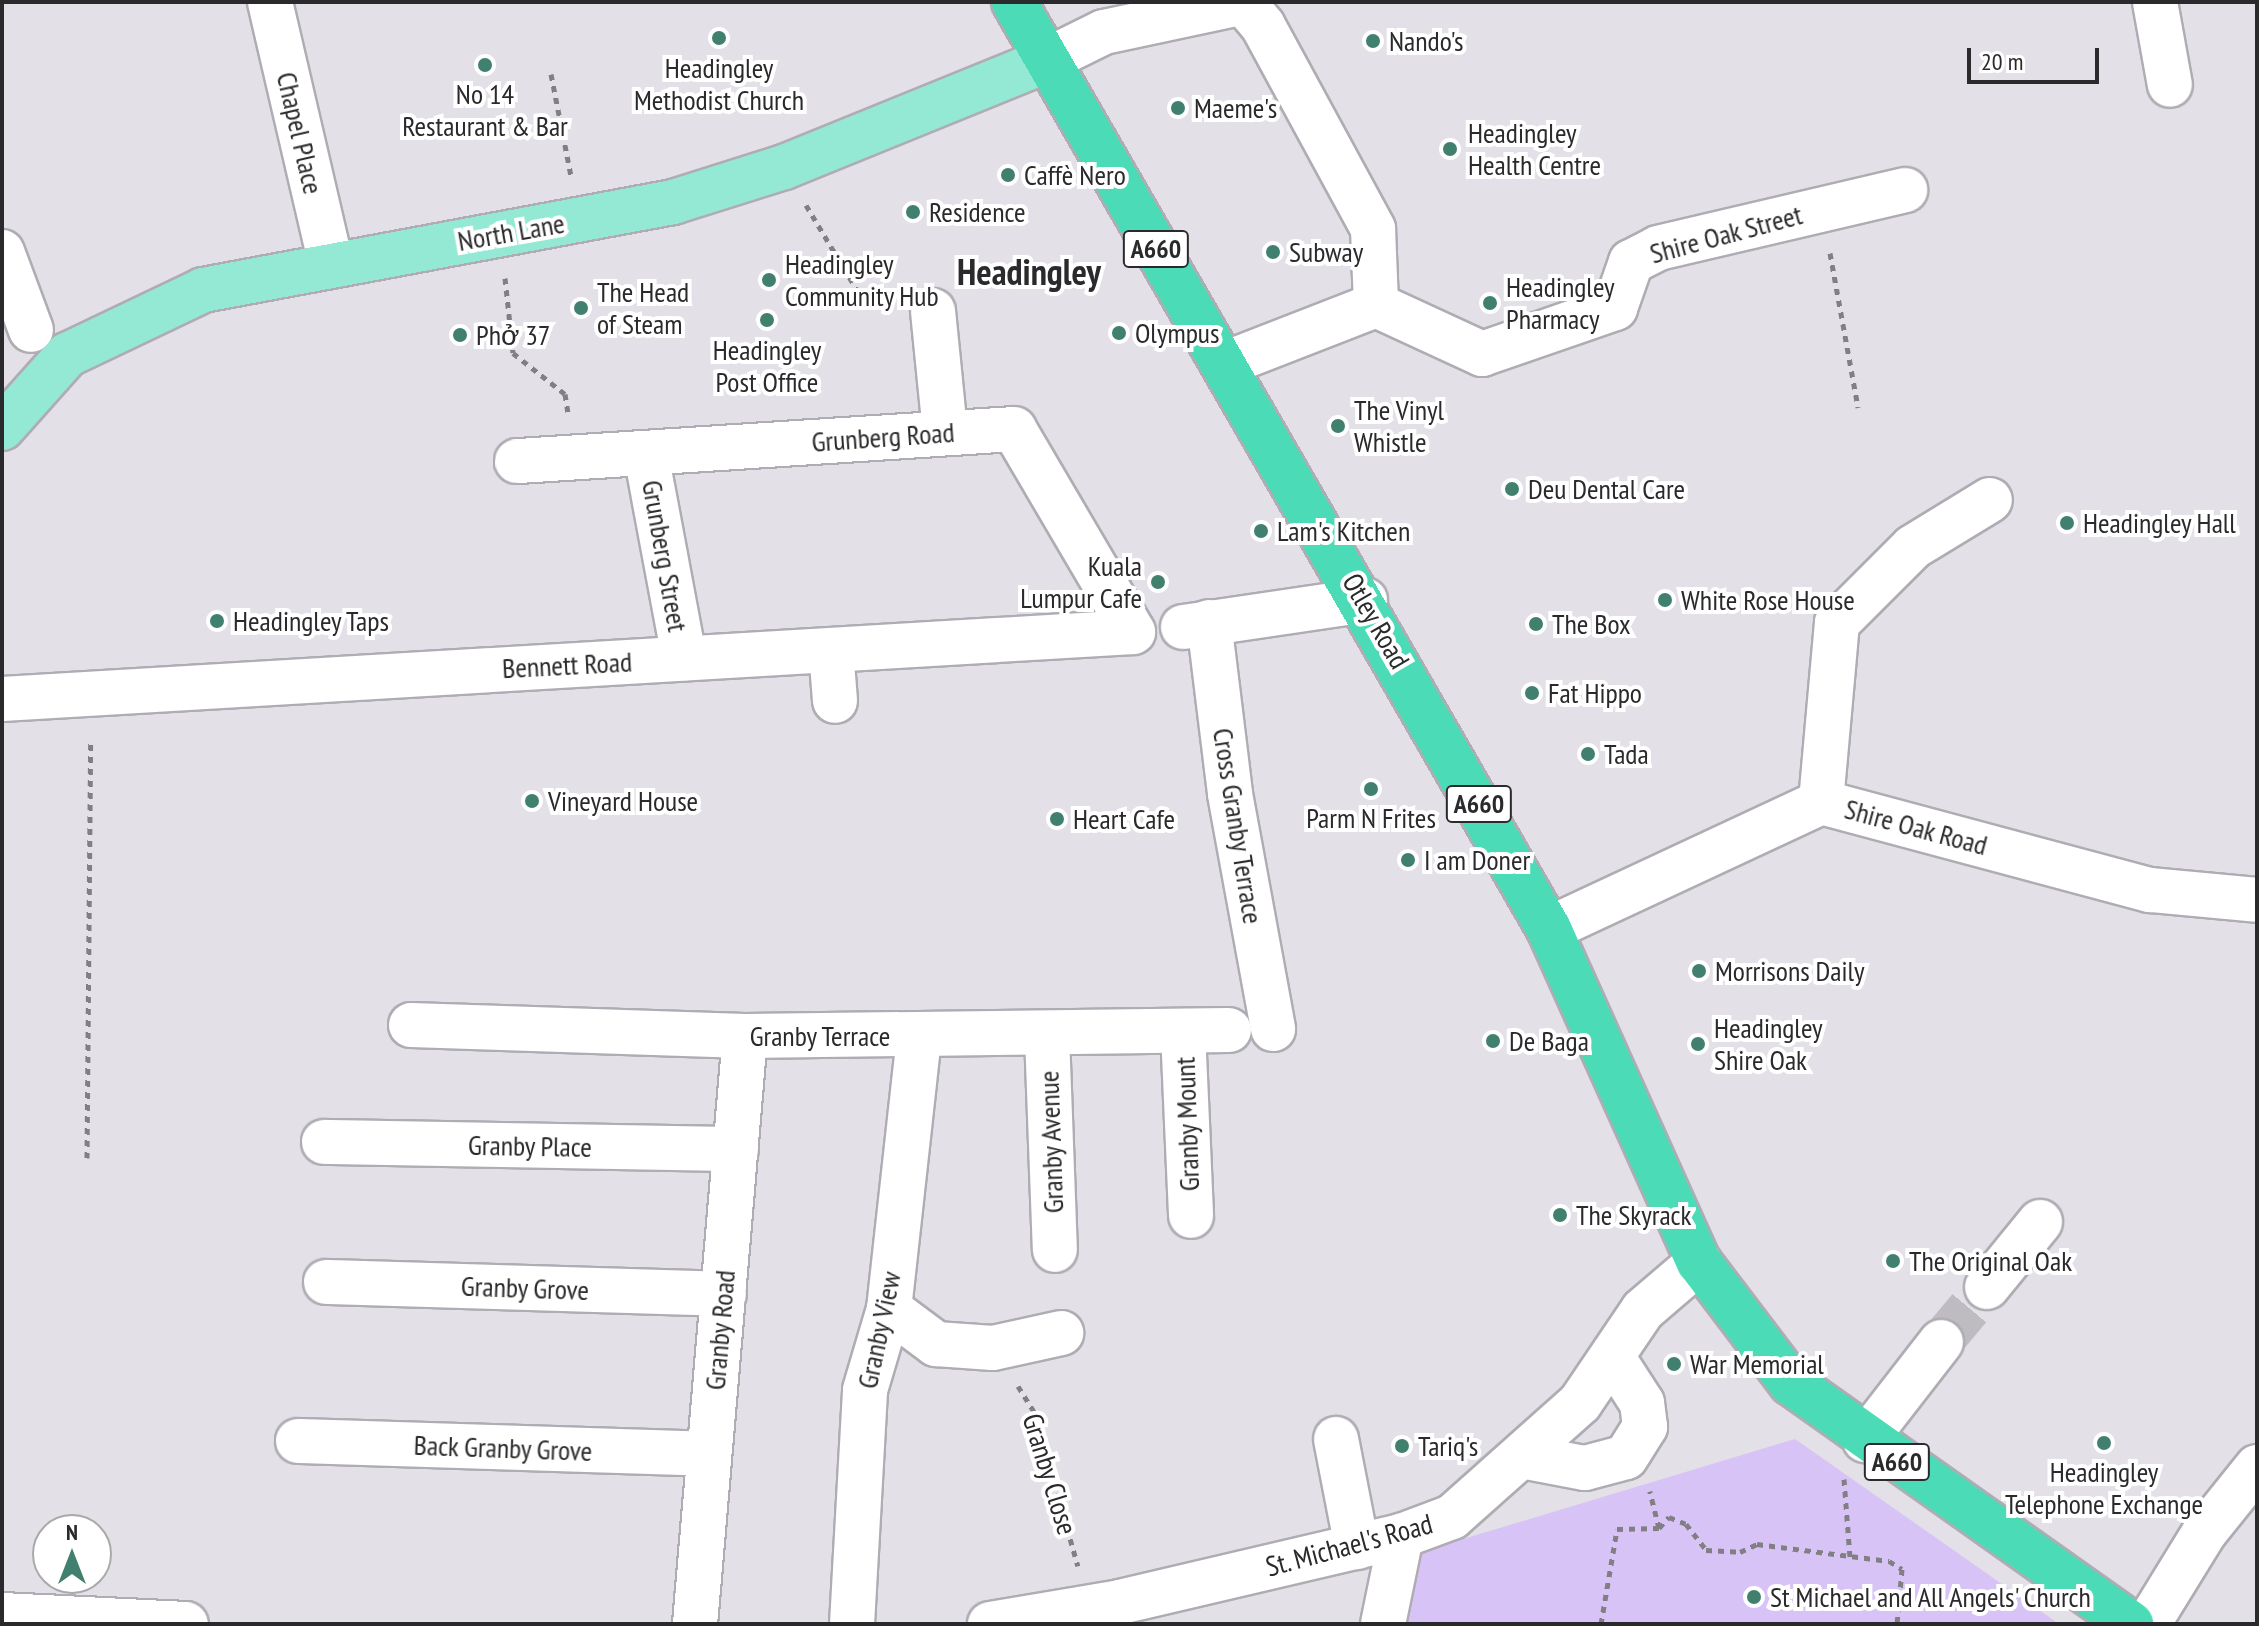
<!DOCTYPE html>
<html>
<head>
<meta charset="utf-8">
<style>
	body { margin:0 }
	#map { position:relative; width:2259px; height:1626px; overflow:hidden; background:#e3e0e7; font-family:"PT Sans Narrow",sans-serif }
	div>[style] { position:absolute }
	[style*='--x'] { left:calc(var(--x)*1px); top:calc(var(--y)*1px); width:calc(var(--w)*1px); rotate:calc(var(--a)*1deg) }
	.green>* { inset:0; background:#d8c3f7 }
	.minor-tunnel>* { height:44px; margin-top:-22px; transform-origin:0; background:repeating-linear-gradient(90deg,#bebbc1 0 44px,transparent 0 66px) }
	.path>* { height:5px; margin-top:-2.5px; transform-origin:0; background:repeating-linear-gradient(90deg,#817f83 0 6px,transparent 0 12px) }
	.roads { filter:drop-shadow(2px 0 #afacb3) drop-shadow(-2px 0 #afacb3) drop-shadow(0 2px #afacb3) drop-shadow(0 -2px #afacb3) }
	.minor>* { height:44px; margin:-22px; padding:0 22px; transform-origin:22px; border-radius:22px; background:#fff }
	.major>* { height:44px; margin:-22px; padding:0 22px; transform-origin:22px; border-radius:22px; background:#94e9d4 }
	.highway>* { height:44px; margin:-22px; padding:0 22px; transform-origin:22px; border-radius:22px; background:#4cdbb7 }
	.dots>* { width:22px; height:22px; translate:-50% -50%; box-sizing:border-box; border:4px solid #fff; border-radius:50% }
	span { translate:-50% -50%; white-space:nowrap; text-align:center; line-height:1.15; -webkit-text-stroke:8px #fff; paint-order:stroke }
	.shield-label span { padding:2px 6px; background:#fff; border:2px solid; border-radius:6px; -webkit-text-stroke-width:0 }
	.shield-label { font-size:26px; color:#2a292b; font-weight:700 }
	.poi-label { font-size:28px; color:#2a292b }
	.left { translate:0 -50%; text-align:left }
	.right { translate:-100% -50%; text-align:right }
	.street-label { font-size:28px; color:#2a292b }
	.district-label { font-size:36px; color:#2a292b; font-weight:700 }
	.frame { position:absolute; inset:0; border:4px solid #2a292b; pointer-events:none }
	.north { position:absolute; left:32px; top:1514px; width:80px; height:80px; box-sizing:border-box; background:#fff; border:2px solid #aaa9aa; border-radius:50%; rotate:0deg; font-size:22px; font-weight:700; line-height:32px; text-align:center; color:#2a292b }
	.north::after { content:''; display:block; margin:auto; width:28px; height:36px; background:#41806e; clip-path:polygon(50% 0,100% 100%,50% 72%,0 100%) }
	.scale { position:absolute; left:1967px; top:48px; width:132px; height:36px; box-sizing:border-box; border:4px solid #2a292b; border-top:0; padding-left:10px; font-size:24px; line-height:28px; white-space:nowrap; color:#2a292b; -webkit-text-stroke:6px #fff; paint-order:stroke }
</style>
</head>
<body>
<div id="map">
	<div class="green">
		<i style="clip-path:polygon(1795px 1439px,2059px 1624px,1395px 1624px,1410px 1555px)"></i>
	</div>
	<div class="minor-tunnel">
		<i style="--x:1941;--y:1342;--w:72;--a:-50.1"></i>
	</div>
	<div class="path">
		<i style="--x:551;--y:74;--w:104;--a:78.9"></i>
		<i style="--x:806;--y:205;--w:114;--a:59"></i>
		<i style="--x:865;--y:303;--w:28;--a:6"></i>
		<i style="--x:1830;--y:253;--w:157;--a:79.7"></i>
		<i style="--x:505;--y:278;--w:75;--a:83.9"></i>
		<i style="--x:513;--y:353;--w:66;--a:38.3"></i>
		<i style="--x:565;--y:394;--w:19;--a:81"></i>
		<i style="--x:87;--y:1158;--w:419;--a:-89.5"></i>
		<i style="--x:1018;--y:1386;--w:31;--a:58"></i>
		<i style="--x:1034;--y:1412;--w:160;--a:74.1"></i>
		<i style="--x:1844;--y:1479;--w:78;--a:85.6"></i>
		<i style="--x:1659;--y:1528;--w:15;--a:-48"></i>
		<i style="--x:1669;--y:1517;--w:18;--a:22"></i>
		<i style="--x:1686;--y:1524;--w:33;--a:52"></i>
		<i style="--x:1706;--y:1550;--w:34;--a:3"></i>
		<i style="--x:1740;--y:1552;--w:19;--a:-25"></i>
		<i style="--x:1757;--y:1544;--w:133;--a:7.3"></i>
		<i style="--x:1889;--y:1561;--w:15;--a:32"></i>
		<i style="--x:1902;--y:1569;--w:55;--a:95.2"></i>
		<i style="--x:1601;--y:1624;--w:96;--a:-80.4"></i>
		<i style="--x:1617;--y:1529;--w:42;--a:-1.4"></i>
		<i style="--x:1659;--y:1528;--w:38;--a:-104"></i>
	</div>
	<div class="roads">
		<div class="minor">
			<i style="--x:270;--y:2;--w:270;--a:76.9"></i>
			<i style="--x:1243;--y:2;--w:31;--a:50"></i>
			<i style="--x:1263;--y:26;--w:231;--a:61.5"></i>
			<i style="--x:1373;--y:229;--w:76;--a:87.7"></i>
			<i style="--x:2155;--y:2;--w:84;--a:79.8"></i>
			<i style="--x:1045;--y:61;--w:66;--a:-26.2"></i>
			<i style="--x:1104;--y:32;--w:144;--a:-12"></i>
			<i style="--x:2;--y:252;--w:83;--a:69.6"></i>
			<i style="--x:933;--y:311;--w:121;--a:84.3"></i>
			<i style="--x:1227;--y:363;--w:160;--a:-21.3"></i>
			<i style="--x:1376;--y:305;--w:117;--a:24.8"></i>
			<i style="--x:1482;--y:354;--w:141;--a:-19.1"></i>
			<i style="--x:1615;--y:308;--w:49;--a:-70.8"></i>
			<i style="--x:1631;--y:262;--w:30;--a:-27"></i>
			<i style="--x:1658;--y:248;--w:254;--a:-13.2"></i>
			<i style="--x:646;--y:454;--w:208;--a:79.4"></i>
			<i style="--x:1209;--y:622;--w:173;--a:83"></i>
			<i style="--x:1230;--y:794;--w:239;--a:79.6"></i>
			<i style="--x:1183;--y:627;--w:184;--a:-8.4"></i>
			<i style="--x:831;--y:650;--w:51;--a:85.5"></i>
			<i style="--x:2;--y:699;--w:1133;--a:-3.39"></i>
			<i style="--x:1133;--y:632;--w:235;--a:-120.4"></i>
			<i style="--x:1014;--y:429;--w:498;--a:176.3"></i>
			<i style="--x:1821;--y:802;--w:180;--a:-84.9"></i>
			<i style="--x:1837;--y:623;--w:107;--a:-45"></i>
			<i style="--x:1913;--y:547;--w:90;--a:-31.4"></i>
			<i style="--x:1549;--y:929;--w:300;--a:-25"></i>
			<i style="--x:1821;--y:802;--w:341;--a:15"></i>
			<i style="--x:2150;--y:890;--w:107;--a:5.3"></i>
			<i style="--x:411;--y:1025;--w:334;--a:1.9"></i>
			<i style="--x:745;--y:1036;--w:484;--a:-0.7"></i>
			<i style="--x:1183;--y:1031;--w:185;--a:87.5"></i>
			<i style="--x:1047;--y:1035;--w:215;--a:87.9"></i>
			<i style="--x:324;--y:1142;--w:412;--a:1"></i>
			<i style="--x:326;--y:1282;--w:398;--a:1.7"></i>
			<i style="--x:1987;--y:1287;--w:84;--a:-50.8"></i>
			<i style="--x:889;--y:1309;--w:59;--a:36.7"></i>
			<i style="--x:936;--y:1344;--w:57;--a:4"></i>
			<i style="--x:993;--y:1348;--w:70;--a:-12.4"></i>
			<i style="--x:1336;--y:1439;--w:110;--a:79"></i>
			<i style="--x:1865;--y:1440;--w:124;--a:-52.2"></i>
			<i style="--x:298;--y:1441;--w:411;--a:1.8"></i>
			<i style="--x:1526;--y:1457;--w:60;--a:10.6"></i>
			<i style="--x:1585;--y:1468;--w:42;--a:-15"></i>
			<i style="--x:1626;--y:1457;--w:36;--a:-58"></i>
			<i style="--x:1645;--y:1427;--w:24;--a:-97"></i>
			<i style="--x:1642;--y:1403;--w:54;--a:-122.8"></i>
			<i style="--x:2;--y:1615;--w:184;--a:2.8"></i>
			<i style="--x:695;--y:1624;--w:590;--a:-85.14"></i>
			<i style="--x:852;--y:1624;--w:234;--a:-86.8"></i>
			<i style="--x:865;--y:1390;--w:84;--a:-73.5"></i>
			<i style="--x:889;--y:1309;--w:275;--a:-83.7"></i>
			<i style="--x:990;--y:1624;--w:132;--a:-9.6"></i>
			<i style="--x:1120;--y:1602;--w:289;--a:-13.2"></i>
			<i style="--x:1401;--y:1536;--w:54;--a:-20.4"></i>
			<i style="--x:1452;--y:1517;--w:171;--a:-41.7"></i>
			<i style="--x:1580;--y:1403;--w:112;--a:-55.9"></i>
			<i style="--x:1643;--y:1310;--w:74;--a:-40.6"></i>
			<i style="--x:1383;--y:1624;--w:90;--a:-78.4"></i>
			<i style="--x:2148;--y:1624;--w:107;--a:-58.4"></i>
			<i style="--x:2204;--y:1533;--w:85;--a:-51.2"></i>
		</div>
		<div class="major">
			<i style="--x:2;--y:428;--w:98;--a:-48.3"></i>
			<i style="--x:67;--y:355;--w:151;--a:-25.5"></i>
			<i style="--x:203;--y:290;--w:478;--a:-10.6"></i>
			<i style="--x:673;--y:202;--w:116;--a:-17.5"></i>
			<i style="--x:784;--y:167;--w:282;--a:-22.1"></i>
		</div>
		<div class="highway">
			<i style="--x:1014;--y:2;--w:1070;--a:60.01"></i>
			<i style="--x:1549;--y:929;--w:365;--a:65.8"></i>
			<i style="--x:1699;--y:1262;--w:152;--a:52.8"></i>
			<i style="--x:1791;--y:1383;--w:417;--a:35.3"></i>
		</div>
	</div>
	<div class="dots">
		<i style="left:719px;top:38px;background:#41806e"></i>
		<i style="left:1373px;top:41px;background:#41806e"></i>
		<i style="left:485px;top:65px;background:#41806e"></i>
		<i style="left:1178px;top:108px;background:#41806e"></i>
		<i style="left:1450px;top:149px;background:#41806e"></i>
		<i style="left:1008px;top:175px;background:#41806e"></i>
		<i style="left:913px;top:212px;background:#41806e"></i>
		<i style="left:1273px;top:252px;background:#41806e"></i>
		<i style="left:769px;top:280px;background:#41806e"></i>
		<i style="left:1490px;top:303px;background:#41806e"></i>
		<i style="left:581px;top:308px;background:#41806e"></i>
		<i style="left:767px;top:320px;background:#41806e"></i>
		<i style="left:1119px;top:333px;background:#41806e"></i>
		<i style="left:460px;top:335px;background:#41806e"></i>
		<i style="left:1338px;top:426px;background:#41806e"></i>
		<i style="left:1512px;top:489px;background:#41806e"></i>
		<i style="left:2067px;top:523px;background:#41806e"></i>
		<i style="left:1261px;top:531px;background:#41806e"></i>
		<i style="left:1158px;top:582px;background:#41806e"></i>
		<i style="left:1665px;top:600px;background:#41806e"></i>
		<i style="left:217px;top:621px;background:#41806e"></i>
		<i style="left:1536px;top:624px;background:#41806e"></i>
		<i style="left:1532px;top:693px;background:#41806e"></i>
		<i style="left:1588px;top:754px;background:#41806e"></i>
		<i style="left:1371px;top:789px;background:#41806e"></i>
		<i style="left:532px;top:801px;background:#41806e"></i>
		<i style="left:1057px;top:819px;background:#41806e"></i>
		<i style="left:1408px;top:860px;background:#41806e"></i>
		<i style="left:1699px;top:971px;background:#41806e"></i>
		<i style="left:1493px;top:1041px;background:#41806e"></i>
		<i style="left:1698px;top:1044px;background:#41806e"></i>
		<i style="left:1560px;top:1215px;background:#41806e"></i>
		<i style="left:1893px;top:1261px;background:#41806e"></i>
		<i style="left:1674px;top:1364px;background:#41806e"></i>
		<i style="left:2104px;top:1443px;background:#41806e"></i>
		<i style="left:1402px;top:1446px;background:#41806e"></i>
		<i style="left:1754px;top:1597px;background:#41806e"></i>
	</div>
	<div class="shield-label">
		<span style="left:1156px;top:249px">A660</span>
		<span style="left:1479px;top:804px">A660</span>
		<span style="left:1897px;top:1462px">A660</span>
	</div>
	<div class="poi-label">
		<span class="left" style="left:1389px;top:41px">Nando's</span>
		<span style="left:719px;top:84px">Headingley<br>Methodist Church</span>
		<span style="left:485px;top:110px">No 14<br>Restaurant &amp; Bar</span>
		<span class="left" style="left:1194px;top:108px">Maeme's</span>
		<span class="left" style="left:1468px;top:149px">Headingley<br>Health Centre</span>
		<span class="left" style="left:1024px;top:175px">Caffè Nero</span>
		<span class="left" style="left:929px;top:212px">Residence</span>
		<span class="left" style="left:1289px;top:252px">Subway</span>
		<span class="left" style="left:785px;top:280px">Headingley<br>Community Hub</span>
		<span class="left" style="left:1506px;top:303px">Headingley<br>Pharmacy</span>
		<span class="left" style="left:597px;top:308px">The Head<br>of Steam</span>
		<span class="left" style="left:1135px;top:333px">Olympus</span>
		<span class="left" style="left:476px;top:335px">Phở 37</span>
		<span style="left:767px;top:366px">Headingley<br>Post Office</span>
		<span class="left" style="left:1354px;top:426px">The Vinyl<br>Whistle</span>
		<span class="left" style="left:1528px;top:489px">Deu Dental Care</span>
		<span class="left" style="left:2083px;top:523px">Headingley Hall</span>
		<span class="left" style="left:1277px;top:531px">Lam's Kitchen</span>
		<span class="right" style="left:1142px;top:582px">Kuala<br>Lumpur Cafe</span>
		<span class="left" style="left:1681px;top:600px">White Rose House</span>
		<span class="left" style="left:233px;top:621px">Headingley Taps</span>
		<span class="left" style="left:1552px;top:624px">The Box</span>
		<span class="left" style="left:1548px;top:693px">Fat Hippo</span>
		<span class="left" style="left:1604px;top:754px">Tada</span>
		<span class="left" style="left:548px;top:801px">Vineyard House</span>
		<span style="left:1371px;top:818px">Parm N Frites</span>
		<span class="left" style="left:1073px;top:819px">Heart Cafe</span>
		<span class="left" style="left:1424px;top:860px">I am Doner</span>
		<span class="left" style="left:1715px;top:971px">Morrisons Daily</span>
		<span class="left" style="left:1714px;top:1044px">Headingley<br>Shire Oak</span>
		<span class="left" style="left:1509px;top:1041px">De Baga</span>
		<span class="left" style="left:1576px;top:1215px">The Skyrack</span>
		<span class="left" style="left:1909px;top:1261px">The Original Oak</span>
		<span class="left" style="left:1690px;top:1364px">War Memorial</span>
		<span class="left" style="left:1418px;top:1446px">Tariq's</span>
		<span style="left:2104px;top:1488px">Headingley<br>Telephone Exchange</span>
		<span class="left" style="left:1770px;top:1597px">St Michael and All Angels' Church</span>
	</div>
	<div class="street-label">
		<span style="left:300px;top:133px;rotate:77deg">Chapel Place</span>
		<span style="left:511px;top:232px;rotate:-10deg">North Lane</span>
		<span style="left:1726px;top:234px;rotate:-15deg">Shire Oak Street</span>
		<span style="left:883px;top:437px;rotate:-4deg">Grunberg Road</span>
		<span style="left:665px;top:556px;rotate:80deg">Grunberg Street</span>
		<span style="left:1376px;top:621px;rotate:60deg">Otley Road</span>
		<span style="left:567px;top:665px;rotate:-3deg">Bennett Road</span>
		<span style="left:1238px;top:826px;rotate:81deg">Cross Granby Terrace</span>
		<span style="left:1916px;top:827px;rotate:15deg">Shire Oak Road</span>
		<span style="left:820px;top:1036px">Granby Terrace</span>
		<span style="left:1187px;top:1124px;rotate:-92deg">Granby Mount</span>
		<span style="left:1051px;top:1142px;rotate:-92deg">Granby Avenue</span>
		<span style="left:530px;top:1146px;rotate:1deg">Granby Place</span>
		<span style="left:525px;top:1288px;rotate:2deg">Granby Grove</span>
		<span style="left:720px;top:1330px;rotate:-85deg">Granby Road</span>
		<span style="left:879px;top:1330px;rotate:-78deg">Granby View</span>
		<span style="left:503px;top:1448px;rotate:2deg">Back Granby Grove</span>
		<span style="left:1050px;top:1474px;rotate:73deg">Granby Close</span>
		<span style="left:1349px;top:1545px;rotate:-15deg">St. Michael's Road</span>
	</div>
	<div class="district-label">
		<span style="left:1029px;top:272px">Headingley</span>
	</div>
	<div class="frame"></div>
	<div class="north">N</div>
	<div class="scale">20 m</div>
</div>
</body>
</html>
